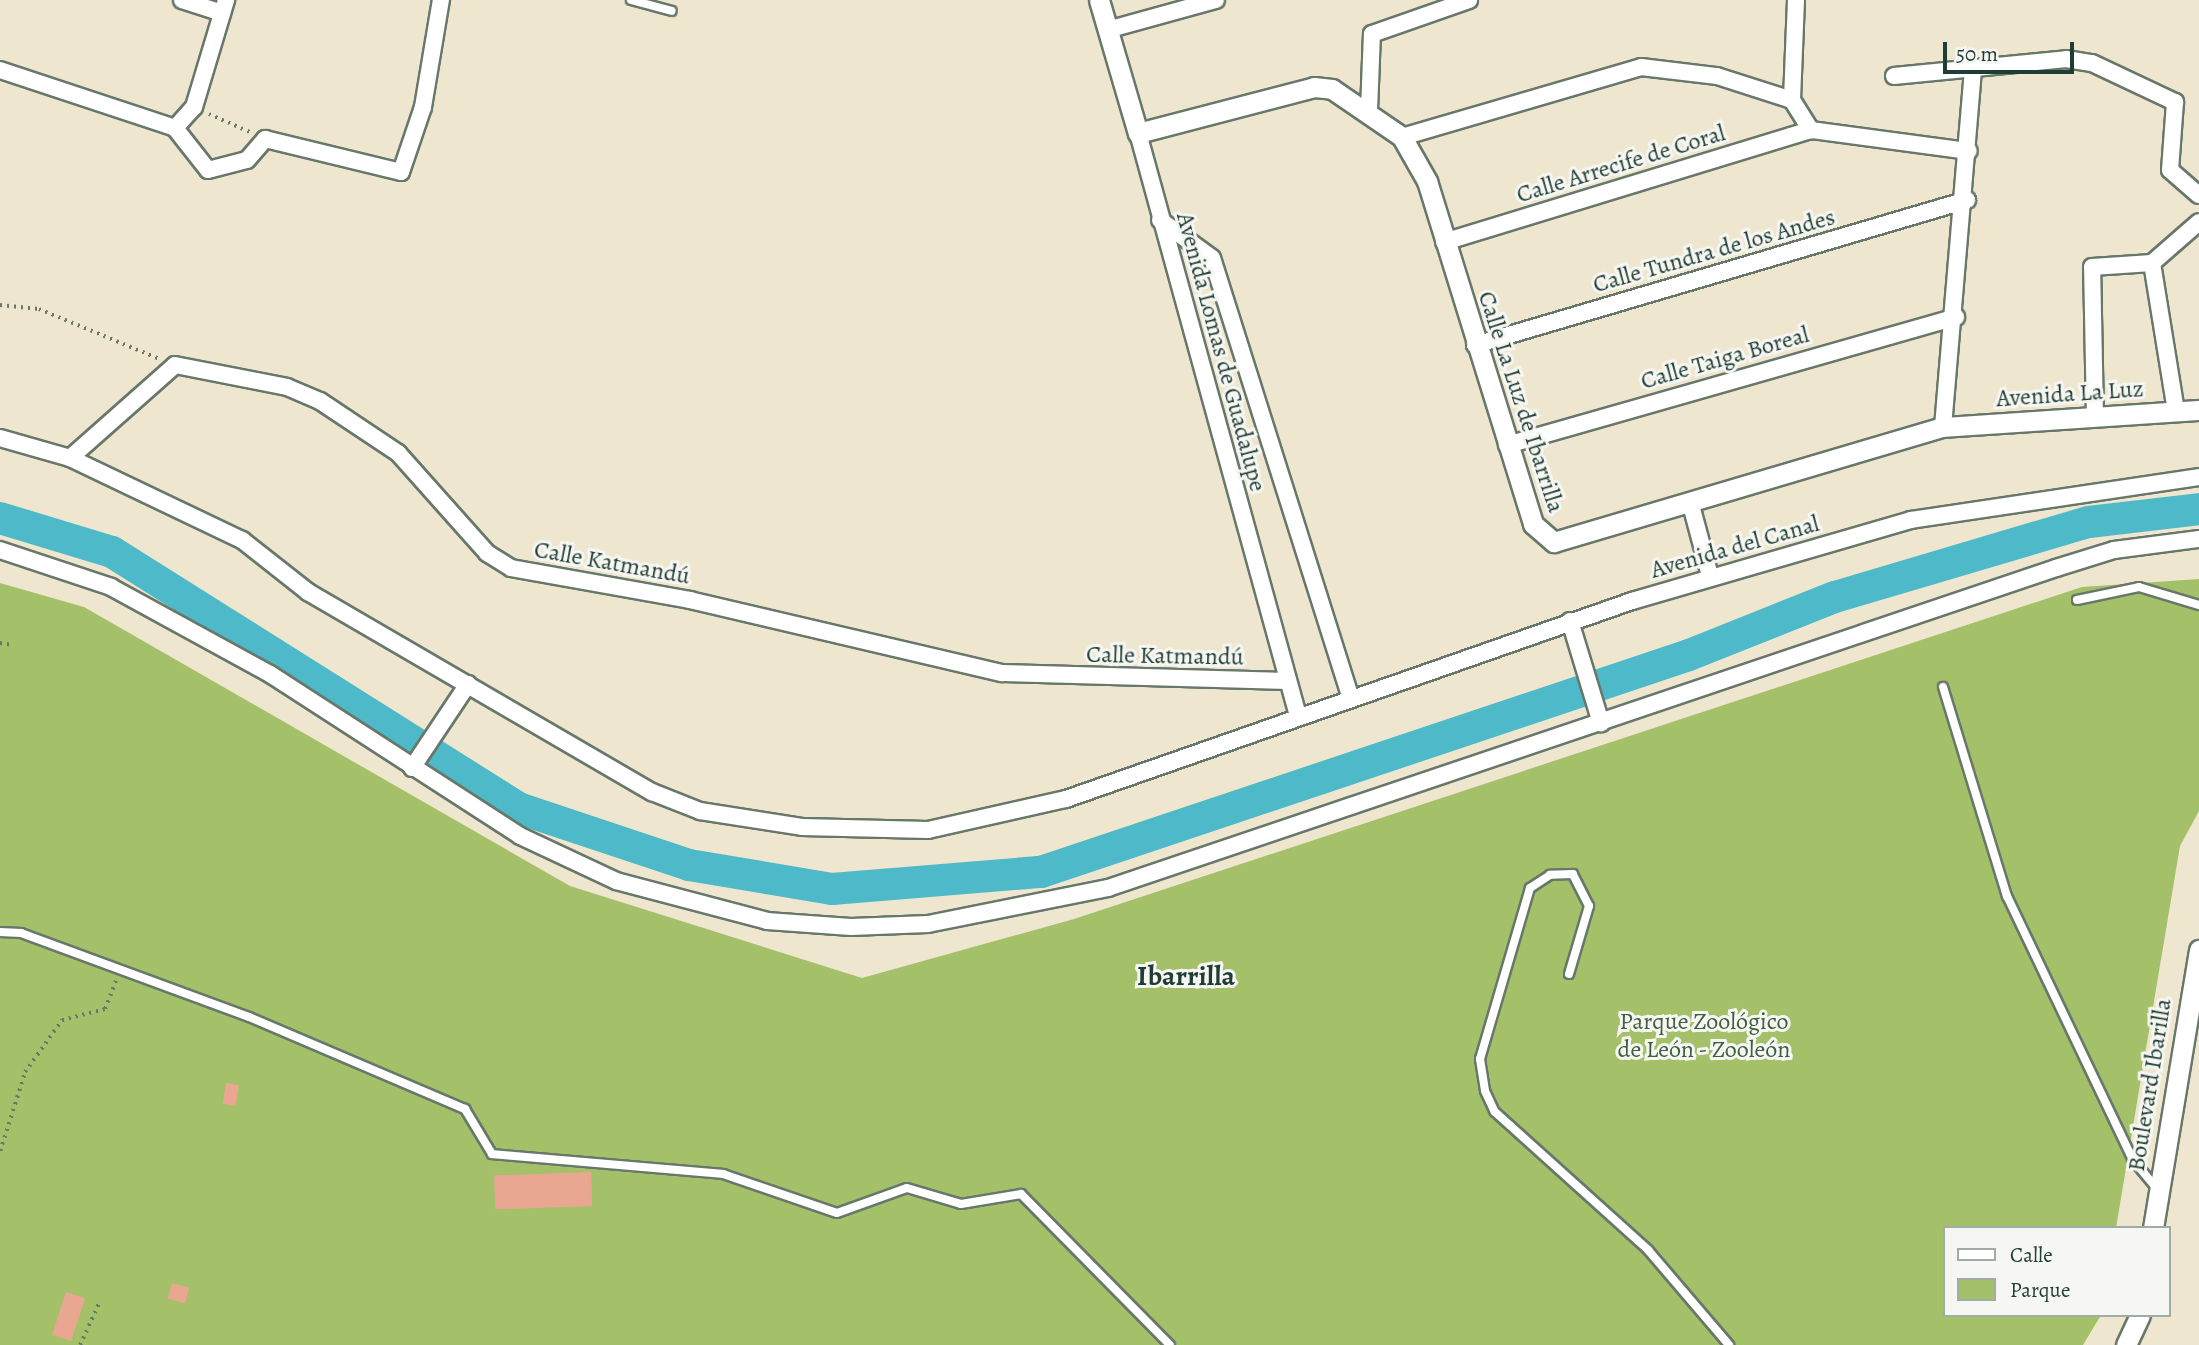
<!DOCTYPE html>
<html>
<head>
<meta charset="utf-8">
<style>
	body { margin:0 }
	#map { position:relative; width:2199px; height:1345px; overflow:hidden; background:#eee6ce; font-family:Alegreya,serif }
	div>[style] { position:absolute }
	[style*='--x'] { left:calc(var(--x)*1px); top:calc(var(--y)*1px); width:calc(var(--w)*1px); rotate:calc(var(--a)*1deg) }
	.green>* { inset:0; background:#a4c169 }
	.river>* { height:32px; margin:-16px; padding:0 16px; transform-origin:16px; border-radius:16px; background:#4db9c9 }
	.building>* { inset:0; background:#e9a791; transform-origin:0 0 }
	.path>* { height:3.5px; margin-top:-1.75px; transform-origin:0; background:repeating-linear-gradient(90deg,#67786a 0 2px,transparent 0 7px) }
	.roads { filter:drop-shadow(2px 0 #67786a) drop-shadow(-2px 0 #67786a) drop-shadow(0 2px #67786a) drop-shadow(0 -2px #67786a) }
	.service>* { height:8px; margin:-4px; padding:0 4px; transform-origin:4px; border-radius:4px; background:#fff }
	.minor>* { height:16px; margin:-8px; padding:0 8px; transform-origin:8px; border-radius:8px; background:#fff }
	.tertiary>* { height:19px; margin:-9.5px; padding:0 9.5px; transform-origin:9.5px; border-radius:9.5px; background:#fff }
	span { translate:-50% -50%; white-space:nowrap; text-align:center; line-height:1.15; -webkit-text-stroke:6px #f6f6f2; paint-order:stroke }
	.street-label { font-size:24px; color:#1f3d34 }
	.park-label { font-size:24px; color:#405e41 }
	.quarter-label { font-size:28px; color:#1f3d34; font-weight:700 }
	.legend { position:absolute; left:1943px; top:1226px; width:228px; height:91px; box-sizing:border-box; background:#f6f6f2; border:2px solid #a0aca6; margin:0; padding:9px 12px; list-style:none; font-size:21px; color:#1f3d34 }
	.legend li { display:flex; align-items:center; gap:14px; height:35px }
	.legend b { width:35px; border:2px solid #a0aca6 }
	.scale { position:absolute; left:1943px; top:42px; width:131px; height:32px; box-sizing:border-box; border:4px solid #1f3d34; border-top:0; padding-left:9px; font-size:21px; line-height:24px; white-space:nowrap; color:#1f3d34; -webkit-text-stroke:5px #f6f6f2; paint-order:stroke }
</style>
</head>
<body>
<div id="map">
	<div class="green">
		<i style="clip-path:polygon(2199px 579px,2199px 811px,2180px 846px,2116px 1228px,1945px 1228px,1945px 1315px,2101px 1315px,2083px 1345px,0 1345px,0 583px,84px 607px,570px 886px,862px 978px,1074px 919px,2082px 587px)"></i>
	</div>
	<div class="river">
		<i style="--x:0;--y:518;--w:117;--a:16.9"></i>
		<i style="--x:112;--y:552;--w:480;--a:32.2"></i>
		<i style="--x:518;--y:808;--w:180;--a:18.4"></i>
		<i style="--x:689;--y:865;--w:145;--a:9.5"></i>
		<i style="--x:832;--y:889;--w:210;--a:-4.7"></i>
		<i style="--x:1041;--y:872;--w:683;--a:-18.51"></i>
		<i style="--x:1689;--y:655;--w:157;--a:-21.7"></i>
		<i style="--x:1835;--y:597;--w:265;--a:-16.5"></i>
		<i style="--x:2089;--y:522;--w:111;--a:-6.7"></i>
	</div>
	<div class="building">
		<i style="left:226px;top:1083px;width:13px;height:21px;rotate:9deg"></i>
		<i style="left:591px;top:1172px;width:34px;height:97px;rotate:88deg"></i>
		<i style="left:172px;top:1283px;width:18px;height:16px;rotate:16deg"></i>
		<i style="left:66px;top:1292px;width:20px;height:45px;rotate:18deg"></i>
	</div>
	<div class="path">
		<i style="--x:209;--y:114;--w:45;--a:23.7"></i>
		<i style="--x:0;--y:305;--w:39;--a:6"></i>
		<i style="--x:39;--y:309;--w:131;--a:22.5"></i>
		<i style="--x:0;--y:643;--w:14;--a:8"></i>
		<i style="--x:0;--y:1151;--w:83;--a:-72.4"></i>
		<i style="--x:25;--y:1072;--w:64;--a:-54.6"></i>
		<i style="--x:62;--y:1020;--w:44;--a:-14.3"></i>
		<i style="--x:105;--y:1009;--w:30;--a:-69"></i>
		<i style="--x:80;--y:1345;--w:48;--a:-65.6"></i>
	</div>
	<div class="roads">
		<div class="service">
			<i style="--x:631;--y:0;--w:42;--a:15"></i>
			<i style="--x:2077;--y:600;--w:63;--a:-11.8"></i>
			<i style="--x:2139;--y:587;--w:63;--a:16.7"></i>
			<i style="--x:1943;--y:687;--w:219;--a:73"></i>
			<i style="--x:2007;--y:896;--w:293;--a:64.5"></i>
			<i style="--x:2133;--y:1160;--w:39;--a:50"></i>
			<i style="--x:0;--y:932;--w:21;--a:3"></i>
			<i style="--x:21;--y:933;--w:243;--a:20.2"></i>
			<i style="--x:249;--y:1017;--w:235;--a:23.1"></i>
			<i style="--x:465;--y:1109;--w:52;--a:59"></i>
			<i style="--x:492;--y:1154;--w:232;--a:4.9"></i>
			<i style="--x:723;--y:1174;--w:120;--a:18.9"></i>
			<i style="--x:837;--y:1213;--w:74;--a:-19.7"></i>
			<i style="--x:907;--y:1188;--w:56;--a:16.5"></i>
			<i style="--x:961;--y:1204;--w:61;--a:-9.5"></i>
			<i style="--x:1021;--y:1194;--w:212;--a:45.4"></i>
			<i style="--x:1569;--y:974;--w:71;--a:-73.6"></i>
			<i style="--x:1589;--y:906;--w:36;--a:-117"></i>
			<i style="--x:1573;--y:874;--w:23;--a:178"></i>
			<i style="--x:1550;--y:875;--w:24;--a:147"></i>
			<i style="--x:1530;--y:888;--w:178;--a:106.3"></i>
			<i style="--x:1480;--y:1059;--w:32;--a:81"></i>
			<i style="--x:1485;--y:1091;--w:23;--a:65"></i>
			<i style="--x:1495;--y:1112;--w:206;--a:42"></i>
			<i style="--x:1648;--y:1250;--w:125;--a:49.5"></i>
		</div>
		<div class="minor">
			<i style="--x:182;--y:0;--w:42;--a:18"></i>
			<i style="--x:1796;--y:0;--w:100;--a:92.3"></i>
			<i style="--x:1792;--y:100;--w:36;--a:58"></i>
			<i style="--x:1811;--y:130;--w:159;--a:7.6"></i>
			<i style="--x:1107;--y:30;--w:113;--a:-15.4"></i>
			<i style="--x:0;--y:70;--w:184;--a:18.3"></i>
			<i style="--x:1894;--y:76;--w:173;--a:-5.6"></i>
			<i style="--x:2066;--y:59;--w:26;--a:9"></i>
			<i style="--x:2092;--y:63;--w:92;--a:25.2"></i>
			<i style="--x:2175;--y:102;--w:68;--a:94.2"></i>
			<i style="--x:2170;--y:170;--w:38;--a:41"></i>
			<i style="--x:1369;--y:111;--w:77;--a:-87.8"></i>
			<i style="--x:1372;--y:34;--w:103;--a:-19.3"></i>
			<i style="--x:175;--y:128;--w:53;--a:51.8"></i>
			<i style="--x:208;--y:170;--w:40;--a:-14.4"></i>
			<i style="--x:247;--y:160;--w:28;--a:-49"></i>
			<i style="--x:265;--y:139;--w:140;--a:13.6"></i>
			<i style="--x:401;--y:172;--w:69;--a:-71.3"></i>
			<i style="--x:423;--y:107;--w:109;--a:-80.5"></i>
			<i style="--x:175;--y:128;--w:28;--a:-48"></i>
			<i style="--x:194;--y:107;--w:112;--a:-73.3"></i>
			<i style="--x:1138;--y:133;--w:605;--a:74.65"></i>
			<i style="--x:1402;--y:137;--w:249;--a:-16.3"></i>
			<i style="--x:1641;--y:67;--w:77;--a:6.8"></i>
			<i style="--x:1717;--y:76;--w:79;--a:17.7"></i>
			<i style="--x:1160;--y:220;--w:64;--a:36.2"></i>
			<i style="--x:1212;--y:258;--w:461;--a:72.5"></i>
			<i style="--x:1444;--y:242;--w:384;--a:-17"></i>
			<i style="--x:2152;--y:263;--w:151;--a:80.8"></i>
			<i style="--x:1475;--y:345;--w:513;--a:-16.42"></i>
			<i style="--x:2095;--y:418;--w:151;--a:-91.1"></i>
			<i style="--x:2092;--y:267;--w:60;--a:-3.8"></i>
			<i style="--x:2152;--y:263;--w:62;--a:-41.1"></i>
			<i style="--x:1943;--y:427;--w:357;--a:-85.2"></i>
			<i style="--x:0;--y:438;--w:73;--a:15.9"></i>
			<i style="--x:70;--y:458;--w:140;--a:-41.5"></i>
			<i style="--x:175;--y:365;--w:114;--a:11.1"></i>
			<i style="--x:287;--y:387;--w:36;--a:23"></i>
			<i style="--x:320;--y:401;--w:94;--a:33.7"></i>
			<i style="--x:398;--y:453;--w:134;--a:48.3"></i>
			<i style="--x:487;--y:553;--w:28;--a:32"></i>
			<i style="--x:511;--y:568;--w:182;--a:10.1"></i>
			<i style="--x:690;--y:600;--w:320;--a:13.2"></i>
			<i style="--x:1002;--y:673;--w:286;--a:1.6"></i>
			<i style="--x:1507;--y:445;--w:467;--a:-15.9"></i>
			<i style="--x:70;--y:458;--w:191;--a:25.5"></i>
			<i style="--x:242;--y:540;--w:84;--a:38.2"></i>
			<i style="--x:308;--y:592;--w:398;--a:30.2"></i>
			<i style="--x:652;--y:792;--w:52;--a:21.6"></i>
			<i style="--x:700;--y:811;--w:103;--a:8.9"></i>
			<i style="--x:802;--y:827;--w:126;--a:1.4"></i>
			<i style="--x:928;--y:830;--w:141;--a:-12.7"></i>
			<i style="--x:1066;--y:799;--w:600;--a:-19.28"></i>
			<i style="--x:1632;--y:601;--w:291;--a:-16.2"></i>
			<i style="--x:1911;--y:520;--w:291;--a:-8.5"></i>
			<i style="--x:1691;--y:505;--w:73;--a:75"></i>
			<i style="--x:0;--y:550;--w:117;--a:18.4"></i>
			<i style="--x:111;--y:587;--w:181;--a:28.7"></i>
			<i style="--x:270;--y:674;--w:298;--a:32.9"></i>
			<i style="--x:520;--y:836;--w:106;--a:25.1"></i>
			<i style="--x:616;--y:881;--w:156;--a:14.8"></i>
			<i style="--x:767;--y:921;--w:84;--a:4.1"></i>
			<i style="--x:851;--y:927;--w:77;--a:-2.2"></i>
			<i style="--x:928;--y:924;--w:184;--a:-11.3"></i>
			<i style="--x:1108;--y:888;--w:1001;--a:-18.65"></i>
			<i style="--x:2056;--y:568;--w:61;--a:-17.2"></i>
			<i style="--x:2114;--y:550;--w:86;--a:-7.4"></i>
			<i style="--x:1570;--y:621;--w:107;--a:73.1"></i>
			<i style="--x:412;--y:768;--w:101;--a:-56.3"></i>
		</div>
		<div class="tertiary">
			<i style="--x:1099;--y:0;--w:139;--a:73.7"></i>
			<i style="--x:1138;--y:133;--w:182;--a:-14.6"></i>
			<i style="--x:1314;--y:87;--w:18;--a:6"></i>
			<i style="--x:1332;--y:89;--w:85;--a:34.4"></i>
			<i style="--x:1402;--y:137;--w:51;--a:60.4"></i>
			<i style="--x:1427;--y:181;--w:359;--a:72.8"></i>
			<i style="--x:1533;--y:524;--w:28;--a:41"></i>
			<i style="--x:1554;--y:542;--w:406;--a:-16.5"></i>
			<i style="--x:1943;--y:427;--w:257;--a:-3.8"></i>
			<i style="--x:2153;--y:1228;--w:282;--a:-80.6"></i>
			<i style="--x:2126;--y:1345;--w:33;--a:-65"></i>
		</div>
	</div>
	<div class="street-label">
		<span style="left:1621px;top:164px;rotate:-17deg">Calle Arrecife de Coral</span>
		<span style="left:1714px;top:251px;rotate:-16deg">Calle Tundra de los Andes</span>
		<span style="left:1221px;top:352px;rotate:75deg">Avenida Lomas de Guadalupe</span>
		<span style="left:1725px;top:358px;rotate:-16deg">Calle Taiga Boreal</span>
		<span style="left:2070px;top:394px;rotate:-4deg">Avenida La Luz</span>
		<span style="left:1521px;top:402px;rotate:72deg">Calle La Luz de Ibarrilla</span>
		<span style="left:1735px;top:547px;rotate:-16deg">Avenida del Canal</span>
		<span style="left:612px;top:563px;rotate:10deg">Calle Katmandú</span>
		<span style="left:1165px;top:656px;rotate:1deg">Calle Katmandú</span>
		<span style="left:2150px;top:1085px;rotate:-81deg">Boulevard Ibarilla</span>
	</div>
	<div class="park-label">
		<span style="left:1704px;top:1036px">Parque Zoológico<br>de León - Zooleón</span>
	</div>
	<div class="quarter-label">
		<span style="left:1186px;top:976px">Ibarrilla</span>
	</div>
	<ul class="legend">
	<li><b style="height:9px;background:#fff"></b>Calle</li>
	<li><b style="height:19px;background:#a4c169"></b>Parque</li>
	</ul>
	<div class="scale">50 m</div>
</div>
</body>
</html>
